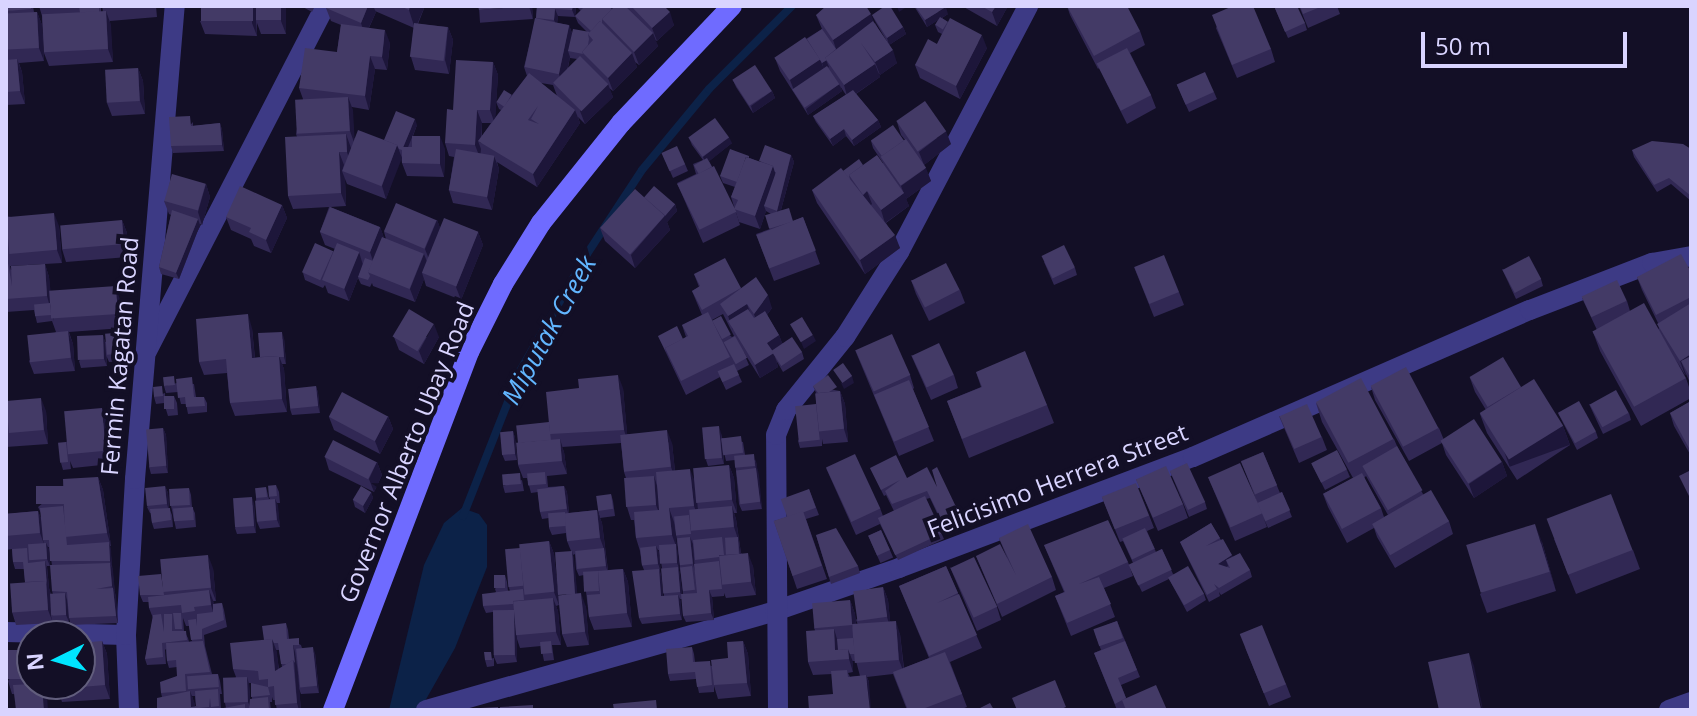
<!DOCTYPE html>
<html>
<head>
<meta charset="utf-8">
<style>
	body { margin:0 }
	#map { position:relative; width:1697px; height:716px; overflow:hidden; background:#130f26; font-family:"Open Sans",sans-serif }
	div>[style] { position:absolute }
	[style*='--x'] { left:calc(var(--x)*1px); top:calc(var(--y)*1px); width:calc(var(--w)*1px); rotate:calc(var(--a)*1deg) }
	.water>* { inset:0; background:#0c2248 }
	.stream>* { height:8px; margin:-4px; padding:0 4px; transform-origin:4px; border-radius:4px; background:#0c2248 }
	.minor>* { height:20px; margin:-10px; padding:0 10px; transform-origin:10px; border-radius:10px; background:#3d3a85 }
	.secondary>* { height:20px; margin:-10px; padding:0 10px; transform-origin:10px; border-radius:10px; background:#6f6bff }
	.wall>* { inset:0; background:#312854; transform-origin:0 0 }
	.shaded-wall>* { inset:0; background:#1d163a; transform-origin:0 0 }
	.building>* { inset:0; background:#433a66; transform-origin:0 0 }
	span { translate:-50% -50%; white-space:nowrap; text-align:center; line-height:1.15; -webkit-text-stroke:8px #130f26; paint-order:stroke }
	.street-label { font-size:24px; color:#d9d4ff }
	.water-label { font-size:26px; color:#62b6ff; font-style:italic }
	.frame { position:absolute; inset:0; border:8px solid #d9d4ff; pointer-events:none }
	.north { position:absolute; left:16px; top:620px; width:80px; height:80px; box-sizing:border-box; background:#130f26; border:2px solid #625e7d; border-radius:50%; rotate:265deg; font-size:22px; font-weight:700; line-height:32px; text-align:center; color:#d9d4ff }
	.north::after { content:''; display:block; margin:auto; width:28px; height:36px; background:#00e5ff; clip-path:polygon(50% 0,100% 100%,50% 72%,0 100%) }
	.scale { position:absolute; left:1421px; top:32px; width:206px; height:36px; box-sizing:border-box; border:4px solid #d9d4ff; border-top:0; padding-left:10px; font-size:24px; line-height:28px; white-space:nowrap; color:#d9d4ff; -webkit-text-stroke:6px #130f26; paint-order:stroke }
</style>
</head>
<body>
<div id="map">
	<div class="water">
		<i style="clip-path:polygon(462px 508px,479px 514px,487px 525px,487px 567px,455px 648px,420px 710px,389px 710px,424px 565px,444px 523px)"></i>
	</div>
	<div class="stream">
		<i style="--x:463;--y:516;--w:156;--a:-68.5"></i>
		<i style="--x:520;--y:371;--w:135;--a:-60.2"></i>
		<i style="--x:587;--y:254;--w:100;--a:-56.8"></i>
		<i style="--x:642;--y:170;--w:105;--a:-50.4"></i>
		<i style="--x:709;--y:89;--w:117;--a:-45"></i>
	</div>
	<div class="minor">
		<i style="--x:147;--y:351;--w:388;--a:-62.7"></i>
		<i style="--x:6;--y:632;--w:120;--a:1.4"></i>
		<i style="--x:129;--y:710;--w:75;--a:-92.3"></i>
		<i style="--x:126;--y:635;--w:156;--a:-86.7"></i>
		<i style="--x:135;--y:479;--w:475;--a:-85.2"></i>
		<i style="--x:426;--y:710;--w:363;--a:-15.8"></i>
		<i style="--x:775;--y:611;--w:131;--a:-19.1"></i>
		<i style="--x:899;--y:568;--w:314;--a:-20.7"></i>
		<i style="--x:1193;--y:457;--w:368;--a:-23.6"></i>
		<i style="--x:1530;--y:310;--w:131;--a:-21.1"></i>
		<i style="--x:1652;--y:263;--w:40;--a:-10"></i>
		<i style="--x:778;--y:710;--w:275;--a:-90.4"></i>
		<i style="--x:776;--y:435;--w:27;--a:-68"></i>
		<i style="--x:786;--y:410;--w:94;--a:-51.1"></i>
		<i style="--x:845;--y:337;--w:101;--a:-57.6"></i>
		<i style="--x:899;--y:252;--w:278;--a:-62.3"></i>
		<i style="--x:1669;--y:710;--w:23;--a:-20"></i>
	</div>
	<div class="secondary">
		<i style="--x:333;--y:710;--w:383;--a:-69.2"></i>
		<i style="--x:469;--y:352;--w:76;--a:-63.4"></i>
		<i style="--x:503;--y:284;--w:72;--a:-58.1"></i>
		<i style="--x:541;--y:223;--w:128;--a:-51.3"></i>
		<i style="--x:621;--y:123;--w:161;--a:-46.5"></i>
	</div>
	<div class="wall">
		<i style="clip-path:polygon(33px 6px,34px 12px,37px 12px,42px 25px,44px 61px,19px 63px,22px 72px,25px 104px,6px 105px,6px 14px,8px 14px,7px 11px)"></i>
		<i style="clip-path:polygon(39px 6px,101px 6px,101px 12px,103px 12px,102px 6px,156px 6px,157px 17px,110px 21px,113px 62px,49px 66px,44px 53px,42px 16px)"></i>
		<i style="clip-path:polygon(286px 6px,286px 34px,261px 34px,257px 23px,257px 36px,205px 34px,200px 21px)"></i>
		<i style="clip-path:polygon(301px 6px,315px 6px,312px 12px)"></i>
		<i style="clip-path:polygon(327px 6px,425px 6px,418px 24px,448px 27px,453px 40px,449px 74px,415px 70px,411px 57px,414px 28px,375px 11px,376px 12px,369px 28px,390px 43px,387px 70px,375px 69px,369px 110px,352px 107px,354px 138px,384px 140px,417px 125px,413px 136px,445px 149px,444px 177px,407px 176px,402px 163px,401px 156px,386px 199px,347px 184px,345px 179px,346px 206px,330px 207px,380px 227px,384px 238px,386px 239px,384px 232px,437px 220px,440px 228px,478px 232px,483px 245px,461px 300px,426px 286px,424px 279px,415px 302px,373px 286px,372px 283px,370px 287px,361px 284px,358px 278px,349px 301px,328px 293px,325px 285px,323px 288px,305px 280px,303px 273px,333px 252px,335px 249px,325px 245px,320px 232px,329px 207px,293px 209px,288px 196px,297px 137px,296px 134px,303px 99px,299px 88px,337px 52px,341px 25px,331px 21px,326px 8px)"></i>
		<i style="left:532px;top:6px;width:13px;height:53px;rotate:86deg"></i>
		<i style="clip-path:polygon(evenodd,537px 6px,576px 6px,575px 17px,558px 16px,557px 23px,569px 25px,572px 33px,587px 32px,578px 23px,575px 16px,581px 11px,576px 6px,608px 6px,612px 9px,615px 6px,664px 6px,674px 25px,657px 41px,655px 40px,658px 46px,639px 65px,635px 62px,637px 67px,613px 91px,609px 88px,613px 97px,585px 124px,578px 117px,580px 123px,537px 187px,497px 162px,499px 169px,492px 210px,453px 203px,449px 190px,454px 157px,449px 156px,445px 143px,453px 110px,493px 62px,498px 75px,495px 118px,501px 110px,499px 109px,496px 102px,512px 95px,527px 76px,524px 67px,536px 18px,537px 6px,570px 57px,570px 58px,577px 59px,568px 68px,570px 57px,537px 6px,541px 83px,553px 85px,557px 96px,541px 83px,537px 6px,482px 123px,491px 123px,482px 136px,482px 123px)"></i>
		<i style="clip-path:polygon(914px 6px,948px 14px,942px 18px,987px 48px,960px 99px,920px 78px,915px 65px,937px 44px,942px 34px,938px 32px,935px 25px,938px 20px,927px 27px)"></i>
		<i style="clip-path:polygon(962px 6px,1008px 6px,997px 26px)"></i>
		<i style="clip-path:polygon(1067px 6px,1140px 31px,1145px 45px,1130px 53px,1151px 95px,1156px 108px,1127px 124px,1099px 68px,1098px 69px,1070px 15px)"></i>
		<i style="clip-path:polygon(1274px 6px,1305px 23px,1307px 30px,1288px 38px)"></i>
		<i style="clip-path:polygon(1299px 6px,1337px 6px,1340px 14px,1308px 28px)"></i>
		<i style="clip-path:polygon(1226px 9px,1271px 49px,1275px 62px,1237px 78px,1216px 28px)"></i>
		<i style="clip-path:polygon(816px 15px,875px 23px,897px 63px,880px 75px,878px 72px,880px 77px,856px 94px,878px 120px,881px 127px,854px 146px,846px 136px,833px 146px,816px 122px,813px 116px,846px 95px,840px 86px,842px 91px,808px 115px,780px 71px,775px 58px,822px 29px)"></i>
		<i style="clip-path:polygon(872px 15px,903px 27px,906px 34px,889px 45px,875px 21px)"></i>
		<i style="clip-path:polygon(138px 68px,143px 81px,145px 114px,112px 116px,107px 103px)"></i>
		<i style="clip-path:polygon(733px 80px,772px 91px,775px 98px,753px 113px,736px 87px)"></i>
		<i style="clip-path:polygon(1177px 85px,1214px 92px,1217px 99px,1189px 112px)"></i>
		<i style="clip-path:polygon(193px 122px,193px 126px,220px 123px,222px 130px,224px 151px,173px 153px,171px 146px)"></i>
		<i style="clip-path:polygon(897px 122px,951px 144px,924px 165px,931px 181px,906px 199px,909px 206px,886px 223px,900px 248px,865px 274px,817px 203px,812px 190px,843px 171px,863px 165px,883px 163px,873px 148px,871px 141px,905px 140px,901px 135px)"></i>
		<i style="clip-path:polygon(689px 138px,732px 143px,709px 161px,736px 212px,740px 225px,703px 243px,677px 183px,696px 174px,693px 164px,703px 160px,692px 145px)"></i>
		<i style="clip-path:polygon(1691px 149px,1691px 201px,1671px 184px,1657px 192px,1634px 157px,1632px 150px)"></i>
		<i style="clip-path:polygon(662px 153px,685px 164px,688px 171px,673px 178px)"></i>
		<i style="clip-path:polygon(791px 155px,794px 162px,781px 210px,793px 221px,803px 217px,820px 264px,774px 281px,756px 234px,770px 229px,771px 214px,766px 211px,760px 229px,739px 222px,731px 197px,735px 187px,723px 183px,720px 176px,750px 158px,759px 162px)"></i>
		<i style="clip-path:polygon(206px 184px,210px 197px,202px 225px,200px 224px,200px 225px,179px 279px,161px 274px,159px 267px,171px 215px,169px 214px,164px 201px)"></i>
		<i style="clip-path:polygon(644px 197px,675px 204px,677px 211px,667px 222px,670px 230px,635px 268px,605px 241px,600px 228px)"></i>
		<i style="clip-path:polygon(282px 205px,287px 218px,271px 253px,254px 246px,251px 239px,231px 230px,226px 217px)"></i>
		<i style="clip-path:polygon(6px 216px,59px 226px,62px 263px,10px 266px,11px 270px,45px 264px,49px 277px,50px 292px,120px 300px,123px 328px,69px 332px,73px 344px,75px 371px,34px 374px,29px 361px,56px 332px,52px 321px,37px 323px,34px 310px,6px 312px,6px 263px,7px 263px,6px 260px)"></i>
		<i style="clip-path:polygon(122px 220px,127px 233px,128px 257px,66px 262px,62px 249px)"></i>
		<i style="clip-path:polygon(1044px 262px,1075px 268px,1077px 275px,1054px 285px)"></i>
		<i style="clip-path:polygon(1134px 267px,1179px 292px,1184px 305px,1154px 317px)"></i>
		<i style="clip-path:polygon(1502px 269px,1541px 279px,1543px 286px,1516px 299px)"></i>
		<i style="clip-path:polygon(1691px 272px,1691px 385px,1686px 374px,1685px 375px,1676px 360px,1686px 378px,1691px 393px,1691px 398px,1641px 426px,1600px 351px,1593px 332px,1597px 330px,1582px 298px,1627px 301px,1630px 311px,1659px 329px,1658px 323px,1642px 290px,1637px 277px)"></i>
		<i style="clip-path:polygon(evenodd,694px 274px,741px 288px,772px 308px,767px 315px,779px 335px,782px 343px,802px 352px,804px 359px,783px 372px,776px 360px,778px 367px,760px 378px,743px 351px,749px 365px,737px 371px,742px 382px,726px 390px,720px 377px,686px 395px,658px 336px,683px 339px,686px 337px,682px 325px,702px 315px,692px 291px,699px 287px,694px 274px,723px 314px,734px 336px,732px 337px,712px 320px,723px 314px)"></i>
		<i style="clip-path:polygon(911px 280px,960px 290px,965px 303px,929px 321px,916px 294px)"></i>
		<i style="clip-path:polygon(252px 328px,255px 358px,260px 357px,284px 338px,286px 364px,282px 364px,284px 369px,287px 412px,235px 416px,230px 403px,227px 373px,204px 375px,199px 362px)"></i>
		<i style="clip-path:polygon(126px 332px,128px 339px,131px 360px,109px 362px,106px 355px,106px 345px,107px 366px,81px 368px,79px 361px,103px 335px,105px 342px)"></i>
		<i style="clip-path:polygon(394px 337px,439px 337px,424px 364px,399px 350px)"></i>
		<i style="clip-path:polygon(855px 350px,910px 375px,914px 388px,913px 389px,934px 441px,899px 456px)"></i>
		<i style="clip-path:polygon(911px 355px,954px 375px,958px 388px,931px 400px)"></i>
		<i style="clip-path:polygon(976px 372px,1047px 405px,1054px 423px,969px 458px,947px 401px,981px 387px)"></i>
		<i style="clip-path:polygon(1470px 378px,1521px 387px,1563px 426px,1570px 445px,1517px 480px,1487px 433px,1480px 414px,1486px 410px,1475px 392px)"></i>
		<i style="clip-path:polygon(177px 383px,194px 384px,196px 397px,204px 397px,207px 403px,207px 412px,188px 414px,186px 404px,181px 404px,178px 392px,166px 393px,164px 386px)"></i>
		<i style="clip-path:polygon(316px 386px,318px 393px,320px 413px,292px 415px,290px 409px)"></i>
		<i style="clip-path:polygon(813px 386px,840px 391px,845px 404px,848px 442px,823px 444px,822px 439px,822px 446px,800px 448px,798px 441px,816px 404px,816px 393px)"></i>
		<i style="clip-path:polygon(1371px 387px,1439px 428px,1444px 440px,1502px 462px,1507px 476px,1474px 498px,1446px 455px,1442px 443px,1409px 461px,1375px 400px)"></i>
		<i style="clip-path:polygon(evenodd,623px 388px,627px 434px,672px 443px,675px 471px,694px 479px,729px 465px,734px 478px,737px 513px,734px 513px,736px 519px,741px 553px,753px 566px,756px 595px,726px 598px,724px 593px,724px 596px,712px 597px,714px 620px,686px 622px,683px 616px,682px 599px,680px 599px,682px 620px,642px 624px,639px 618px,644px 570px,642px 565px,640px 551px,636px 538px,634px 520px,631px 520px,627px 507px,626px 478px,624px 472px,621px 443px,562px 447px,564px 452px,567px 474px,547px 476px,548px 487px,564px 486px,567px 492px,569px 513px,597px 510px,602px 523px,608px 570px,623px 569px,628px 582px,632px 627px,594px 630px,589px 617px,584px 575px,579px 576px,576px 569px,575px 554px,573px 555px,577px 594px,586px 607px,589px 645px,567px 647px,562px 634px,571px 551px,567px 541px,566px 533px,552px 535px,549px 528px,549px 518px,542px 519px,540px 512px,538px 492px,531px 493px,527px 478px,523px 478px,518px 465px,549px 422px,623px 388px,674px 522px,677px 541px,683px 594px,682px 594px,679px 570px,674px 522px,623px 388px,658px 550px,659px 550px,662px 568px,664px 596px,663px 596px,661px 576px,660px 571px,658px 550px)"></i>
		<i style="clip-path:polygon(165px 393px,165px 396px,174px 396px,177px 403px,178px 415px,168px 416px,164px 403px,156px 404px,154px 397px)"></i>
		<i style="clip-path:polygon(6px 401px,46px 411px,48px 444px,6px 447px)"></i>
		<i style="clip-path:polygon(1691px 401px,1691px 456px,1674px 426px,1670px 413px)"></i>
		<i style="clip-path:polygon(evenodd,1316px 403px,1394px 439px,1397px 446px,1423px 494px,1449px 521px,1453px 534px,1395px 568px,1377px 537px,1374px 528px,1347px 543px,1328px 507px,1323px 494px,1353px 478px,1322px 422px,1316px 403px,1366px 476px,1388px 515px,1384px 517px,1381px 508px,1364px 478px,1366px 476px)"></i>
		<i style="clip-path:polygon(1589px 404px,1629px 413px,1631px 420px,1603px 434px)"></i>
		<i style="clip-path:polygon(1558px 413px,1596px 432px,1598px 438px,1577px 450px)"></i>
		<i style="clip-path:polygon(388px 416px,393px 429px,380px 454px,334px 430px,329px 417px)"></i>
		<i style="clip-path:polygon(1279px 416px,1322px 437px,1327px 450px,1299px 463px)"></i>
		<i style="clip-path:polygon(107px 421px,111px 464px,73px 468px,70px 461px,71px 469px,63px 470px,61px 463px,66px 442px)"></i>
		<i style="clip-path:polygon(163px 428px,166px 435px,168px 473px,151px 474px,149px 467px)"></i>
		<i style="clip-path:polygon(513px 431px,515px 438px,517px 460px,505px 461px,502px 454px)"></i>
		<i style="clip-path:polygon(721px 433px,722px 438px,743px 442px,745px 455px,756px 461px,762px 509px,742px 511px,739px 504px,735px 460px,726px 461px,723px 448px,724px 464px,708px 466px,706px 460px)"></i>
		<i style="clip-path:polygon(1263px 452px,1280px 493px,1282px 492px,1292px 517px,1268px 528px,1264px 519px,1267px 527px,1235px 541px,1208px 477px,1258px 505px,1241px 461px)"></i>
		<i style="clip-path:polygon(325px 457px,377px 462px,382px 475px,374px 492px,329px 470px)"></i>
		<i style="clip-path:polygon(1312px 464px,1347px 470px,1350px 477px,1325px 490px)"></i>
		<i style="clip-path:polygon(826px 468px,880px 508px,883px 516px,894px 511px,886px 495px,884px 496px,870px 468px,937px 487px,958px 511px,961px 518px,943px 526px,930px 498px,926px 499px,944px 539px,898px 560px,880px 524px,856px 535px)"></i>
		<i style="clip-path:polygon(1170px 471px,1205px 502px,1207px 509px,1189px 517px)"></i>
		<i style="clip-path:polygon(evenodd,98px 477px,103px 490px,111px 546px,110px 546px,118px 623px,71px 625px,69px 618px,67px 598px,69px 622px,54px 623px,53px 622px,53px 623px,16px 625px,12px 612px,25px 582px,24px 569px,15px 569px,13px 562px,12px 549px,6px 550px,6px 514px,38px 511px,41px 519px,41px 513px,38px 507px,64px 486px,98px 477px,48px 547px,49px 547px,52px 565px,52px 591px,53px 594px,51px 595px,49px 588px,47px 566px,50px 566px,48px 547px)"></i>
		<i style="clip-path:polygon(1136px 479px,1183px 504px,1188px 518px,1158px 531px)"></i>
		<i style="clip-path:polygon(522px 480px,524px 491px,505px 493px,503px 486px)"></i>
		<i style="clip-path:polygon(276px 485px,279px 492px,280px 503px,277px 503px,280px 527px,260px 529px,257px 522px,256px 498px,266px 487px,269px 499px,270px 499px,269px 497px)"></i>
		<i style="clip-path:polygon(165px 486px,168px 493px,169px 508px,172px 515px,173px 527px,154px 529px,152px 523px,151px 513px,150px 513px,147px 507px)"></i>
		<i style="clip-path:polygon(189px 488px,191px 495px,192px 507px,195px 513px,196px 527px,176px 529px,171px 506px)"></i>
		<i style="clip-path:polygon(809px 489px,819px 515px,806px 519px,827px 579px,797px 589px,774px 521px,787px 517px)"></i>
		<i style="clip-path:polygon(371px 492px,373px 498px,365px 513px,355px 507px,353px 500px)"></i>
		<i style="clip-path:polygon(611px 494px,613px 501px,615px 516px,600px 518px,598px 511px)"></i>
		<i style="clip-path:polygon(1102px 497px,1149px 515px,1154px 528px,1147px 531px,1156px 552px,1162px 549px,1173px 574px,1204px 594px,1206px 600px,1187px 612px,1169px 579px,1142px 592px,1129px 565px,1133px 563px,1123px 541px,1120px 542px)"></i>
		<i style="clip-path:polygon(254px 503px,256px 533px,237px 534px,235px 528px)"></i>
		<i style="clip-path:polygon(1211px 523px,1221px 540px,1233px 557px,1250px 570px,1252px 577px,1221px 595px,1219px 592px,1220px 596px,1209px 602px,1180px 542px)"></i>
		<i style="left:881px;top:530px;width:30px;height:14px;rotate:66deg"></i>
		<i style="clip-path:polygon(816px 535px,858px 566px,860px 573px,831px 584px)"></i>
		<i style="clip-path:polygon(999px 538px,1052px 577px,1056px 590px,1002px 617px,976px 556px,1007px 558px)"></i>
		<i style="clip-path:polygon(1554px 539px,1633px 550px,1640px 569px,1576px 594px)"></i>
		<i style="clip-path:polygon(549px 541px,554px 554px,559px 605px,556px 606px,558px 611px,561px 645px,552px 645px,554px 660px,544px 661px,541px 646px,520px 648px,517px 639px,517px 662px,497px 664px,494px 657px,493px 612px,486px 613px,483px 606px,496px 592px,495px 589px,505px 575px,507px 582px,508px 591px,510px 591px,509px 588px,520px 548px)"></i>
		<i style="clip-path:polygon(1542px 542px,1556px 591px,1487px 613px,1480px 594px)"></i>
		<i style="clip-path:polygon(1044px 545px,1128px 562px,1133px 576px,1104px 588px,1115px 617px,1071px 636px,1055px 596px,1064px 592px)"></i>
		<i style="clip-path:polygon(evenodd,946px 566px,982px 648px,950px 662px,967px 707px,959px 710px,907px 710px,893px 674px,867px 677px,869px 682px,833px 694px,832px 674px,813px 675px,808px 662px,815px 630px,814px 628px,850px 600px,855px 614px,856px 625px,858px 625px,856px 620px,883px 587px,888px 600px,890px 621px,900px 634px,904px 668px,929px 658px,899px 586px,946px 566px,852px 661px,856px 661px,860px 676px,850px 677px,848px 673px,853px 672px,852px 661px)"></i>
		<i style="clip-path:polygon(950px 567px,997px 607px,1001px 620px,977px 631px)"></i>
		<i style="clip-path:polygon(evenodd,213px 568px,216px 601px,213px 601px,214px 604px,222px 603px,224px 610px,227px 627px,204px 635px,205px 646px,212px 674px,218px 674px,220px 681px,222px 694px,220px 694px,221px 708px,226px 708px,225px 703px,236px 677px,233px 669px,264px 640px,286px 623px,288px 630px,289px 639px,301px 645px,302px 648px,315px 653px,319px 693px,301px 694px,299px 689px,301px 710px,277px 710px,275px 700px,273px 700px,272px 697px,272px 702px,270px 702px,271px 710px,249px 709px,246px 709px,247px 710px,157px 710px,162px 697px,161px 693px,177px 676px,177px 667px,169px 668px,167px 661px,166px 649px,165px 650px,166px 664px,147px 665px,145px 659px,153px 618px,149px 608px,149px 602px,143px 602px,140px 595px,213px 568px,183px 618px,186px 626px,189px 626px,192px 641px,189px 642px,188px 638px,184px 631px,183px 618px,213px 568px,276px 650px,279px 650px,282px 667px,279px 669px,276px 650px,213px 568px,249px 683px,251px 683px,252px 699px,250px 699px,249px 683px,213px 568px,192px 696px,195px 696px,196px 706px,195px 706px,192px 696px)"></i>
		<i style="clip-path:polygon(1117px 621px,1140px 677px,1121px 685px,1126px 698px,1125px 708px,1119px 710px,1117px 710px,1094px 653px,1101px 650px,1094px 630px)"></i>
		<i style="clip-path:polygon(102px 641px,107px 654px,110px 699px,62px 702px,58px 689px)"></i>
		<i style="clip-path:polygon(743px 641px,748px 654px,751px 696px,718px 699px,714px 686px,714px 692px,699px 693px,696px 679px,670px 681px,668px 674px,692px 647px,694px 654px,695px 662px,712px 666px,728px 658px)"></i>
		<i style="clip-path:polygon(1245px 647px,1286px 684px,1291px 697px,1269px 706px)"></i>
		<i style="clip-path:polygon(32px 650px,32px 684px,56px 684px,56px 691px,45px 692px,47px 696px,12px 694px,8px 681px)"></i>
		<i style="clip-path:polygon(494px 658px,494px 666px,487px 667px,485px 660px)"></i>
	</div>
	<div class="shaded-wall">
		<i style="clip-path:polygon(253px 6px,258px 6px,256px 20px,257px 36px,252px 23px)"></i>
		<i style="clip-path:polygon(281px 6px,286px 6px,286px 34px,281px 21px)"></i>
		<i style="clip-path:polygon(368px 6px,373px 6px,376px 12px,365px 36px,361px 23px)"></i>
		<i style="clip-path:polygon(410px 6px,425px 6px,415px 29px,409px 10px)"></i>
		<i style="clip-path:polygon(529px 6px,532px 6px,533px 19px)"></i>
		<i style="clip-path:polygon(573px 6px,576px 6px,575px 17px,572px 10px)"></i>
		<i style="clip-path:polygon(897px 6px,908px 6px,899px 12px)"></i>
		<i style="clip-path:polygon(996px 6px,1008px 6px,997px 26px,992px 12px)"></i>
		<i style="clip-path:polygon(946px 7px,948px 14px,927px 27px,925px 20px)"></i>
		<i style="clip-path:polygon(555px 9px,558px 16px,557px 27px,554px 20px)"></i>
		<i style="clip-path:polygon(106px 11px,111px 25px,113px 62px,108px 49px)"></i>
		<i style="clip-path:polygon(37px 12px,42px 25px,44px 61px,39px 48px)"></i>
		<i style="clip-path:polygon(670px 12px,674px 25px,657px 41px,652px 28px)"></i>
		<i style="clip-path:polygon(871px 14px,876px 27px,837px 52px,833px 40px)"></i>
		<i style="clip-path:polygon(569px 25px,574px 39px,568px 51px,570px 57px,563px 88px,559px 74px)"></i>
		<i style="clip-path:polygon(448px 27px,453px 40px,449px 74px,445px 60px)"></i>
		<i style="clip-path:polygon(903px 27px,906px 34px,889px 45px,887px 38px)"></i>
		<i style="clip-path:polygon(385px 30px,390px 43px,387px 70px,382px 57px)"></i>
		<i style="clip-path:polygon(653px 33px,658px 46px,639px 65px,634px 52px)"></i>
		<i style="clip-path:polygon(982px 35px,987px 48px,960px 99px,956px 86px)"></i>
		<i style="clip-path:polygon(893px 50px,897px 63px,880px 75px,875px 62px)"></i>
		<i style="clip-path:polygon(632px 53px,637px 67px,613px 91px,608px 78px)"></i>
		<i style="clip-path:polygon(370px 56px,375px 69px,369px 110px,365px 96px)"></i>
		<i style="clip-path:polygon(17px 59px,22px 72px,25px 104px,20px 91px)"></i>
		<i style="clip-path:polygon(820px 59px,825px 72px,795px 93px,790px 80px)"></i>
		<i style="clip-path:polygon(826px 60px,829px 67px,824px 70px,822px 63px)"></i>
		<i style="clip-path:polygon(493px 62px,498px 75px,495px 124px,490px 110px)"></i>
		<i style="clip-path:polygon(875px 64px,880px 77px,848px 99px,844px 85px)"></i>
		<i style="clip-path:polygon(138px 68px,143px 81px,145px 114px,140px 101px)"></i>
		<i style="clip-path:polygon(608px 84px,613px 97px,585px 124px,580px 111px)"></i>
		<i style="clip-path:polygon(839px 84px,842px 91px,808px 115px,806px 109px)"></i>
		<i style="clip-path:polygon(772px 91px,775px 98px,753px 113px,751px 106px)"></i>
		<i style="clip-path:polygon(348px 97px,353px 110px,355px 145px,350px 131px)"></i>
		<i style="clip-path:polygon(477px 110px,482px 123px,481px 143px,478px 141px,481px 149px,480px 158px,475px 145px)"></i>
		<i style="clip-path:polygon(575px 110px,580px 123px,537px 187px,533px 174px)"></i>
		<i style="clip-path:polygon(415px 119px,417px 125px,404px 157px,402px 150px)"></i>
		<i style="clip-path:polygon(878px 120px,881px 127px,854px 146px,852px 140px)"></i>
		<i style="clip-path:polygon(220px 123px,222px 130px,224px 151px,222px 145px)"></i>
		<i style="clip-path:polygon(844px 129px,846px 136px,833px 146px,830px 139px)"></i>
		<i style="clip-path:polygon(946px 131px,951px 144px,924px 165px,919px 152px)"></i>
		<i style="clip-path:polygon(346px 134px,351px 148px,351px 165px,347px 152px)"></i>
		<i style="clip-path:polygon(440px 136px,445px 149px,444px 177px,440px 164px)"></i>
		<i style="clip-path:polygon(729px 137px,732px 143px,706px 164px,703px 157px)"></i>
		<i style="clip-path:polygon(397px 145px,402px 158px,386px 199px,382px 186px)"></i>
		<i style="clip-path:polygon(339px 152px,344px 165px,342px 171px,345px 179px,346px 206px,341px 193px)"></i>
		<i style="clip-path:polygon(791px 155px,794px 162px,779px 217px,777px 211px)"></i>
		<i style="clip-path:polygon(494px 156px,499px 169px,492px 210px,487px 197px)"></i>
		<i style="clip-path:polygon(773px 166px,777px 179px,764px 206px,766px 211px,760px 229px,755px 216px)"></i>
		<i style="clip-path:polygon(926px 168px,931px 181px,906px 199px,901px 186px)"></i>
		<i style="clip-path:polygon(206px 184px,210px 197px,202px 225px,198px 212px)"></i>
		<i style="clip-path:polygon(867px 191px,872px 204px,868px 208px,863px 195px)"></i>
		<i style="clip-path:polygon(904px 193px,909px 206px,885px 223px,881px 210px)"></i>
		<i style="clip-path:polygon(675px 204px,677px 211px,667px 222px,670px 230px,635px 268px,631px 255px)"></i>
		<i style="clip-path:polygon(282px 205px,287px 218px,271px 253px,266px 240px)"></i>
		<i style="clip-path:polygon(54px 213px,59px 226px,62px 263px,57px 250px)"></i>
		<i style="clip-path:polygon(198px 219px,200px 225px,179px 279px,176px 273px)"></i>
		<i style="clip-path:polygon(122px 220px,127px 233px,128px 257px,124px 244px)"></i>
		<i style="clip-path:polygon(437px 220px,442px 233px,430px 262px,425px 249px)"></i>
		<i style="clip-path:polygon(380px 227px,385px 240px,374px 264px,370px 252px)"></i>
		<i style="clip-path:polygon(478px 232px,483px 245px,461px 300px,456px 287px)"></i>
		<i style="clip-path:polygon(895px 235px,900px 248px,865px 274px,860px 260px)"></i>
		<i style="clip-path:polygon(359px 252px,363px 265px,349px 301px,344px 288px)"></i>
		<i style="clip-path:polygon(424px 254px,429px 267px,422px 273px,424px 279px,415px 302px,410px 289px)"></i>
		<i style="clip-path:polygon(45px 264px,49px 277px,54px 321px,47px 296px)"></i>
		<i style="clip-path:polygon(116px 286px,120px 300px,123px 328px,118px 314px)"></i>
		<i style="clip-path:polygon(768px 295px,772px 308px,758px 327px,754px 314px)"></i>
		<i style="clip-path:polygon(747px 304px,752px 318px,733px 330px,728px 316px)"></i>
		<i style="clip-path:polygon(248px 314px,252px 328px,256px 371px,252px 358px)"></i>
		<i style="clip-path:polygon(434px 324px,439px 337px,424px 364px,419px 351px)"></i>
		<i style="clip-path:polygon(68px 331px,73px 344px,75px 371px,71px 358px)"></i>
		<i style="clip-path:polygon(126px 332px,128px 339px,131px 360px,128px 353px)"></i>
		<i style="clip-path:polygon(282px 332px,284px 338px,286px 364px,284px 357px)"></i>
		<i style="clip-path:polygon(103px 335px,105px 342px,107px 366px,104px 359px)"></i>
		<i style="clip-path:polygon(779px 335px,784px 348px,774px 353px,778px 367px,760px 378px,755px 365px,767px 343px)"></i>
		<i style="clip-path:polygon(813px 335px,816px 341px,804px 349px,801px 342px)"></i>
		<i style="clip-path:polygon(1691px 354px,1691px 371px,1681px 361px,1686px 374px,1685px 375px,1680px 361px)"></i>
		<i style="clip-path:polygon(279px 356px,284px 369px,287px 412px,282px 399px)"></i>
		<i style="clip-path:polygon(618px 375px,623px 388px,628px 443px,624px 430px)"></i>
		<i style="clip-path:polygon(852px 376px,854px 383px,844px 389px,841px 383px)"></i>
		<i style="clip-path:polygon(316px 386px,318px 393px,320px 413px,318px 406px)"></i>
		<i style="clip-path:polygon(840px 391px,845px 404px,848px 442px,844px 429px)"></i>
		<i style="clip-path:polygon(41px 398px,46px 411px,48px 444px,44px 430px)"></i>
		<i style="clip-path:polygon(102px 408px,107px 421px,111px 464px,106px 451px)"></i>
		<i style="clip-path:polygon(388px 416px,393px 429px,380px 454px,375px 441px)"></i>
		<i style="clip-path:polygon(719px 426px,721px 433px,724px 464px,722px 458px)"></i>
		<i style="left:1563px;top:426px;width:20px;height:64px;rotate:70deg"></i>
		<i style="clip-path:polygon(163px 428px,166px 435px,168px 473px,166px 466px)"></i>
		<i style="clip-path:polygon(667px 430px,672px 443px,676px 481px,671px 467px)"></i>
		<i style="clip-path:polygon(513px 431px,515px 438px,517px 460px,515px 454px)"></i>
		<i style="clip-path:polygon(560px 439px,564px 452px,567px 474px,562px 461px)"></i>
		<i style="clip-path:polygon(754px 454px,759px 475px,762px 509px,760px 502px)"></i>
		<i style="clip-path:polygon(377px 462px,382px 475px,374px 492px,369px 479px)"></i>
		<i style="clip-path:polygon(1502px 462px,1507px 476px,1474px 498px,1469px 484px)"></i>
		<i style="clip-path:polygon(729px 465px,734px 478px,737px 513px,732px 500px)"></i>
		<i style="clip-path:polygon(690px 469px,695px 482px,699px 519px,694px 506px)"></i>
		<i style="clip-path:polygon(654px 476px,658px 489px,661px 518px,656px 505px)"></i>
		<i style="clip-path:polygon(98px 477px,103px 490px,111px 546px,107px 533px)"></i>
		<i style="clip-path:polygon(165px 486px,168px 493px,169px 511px,167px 504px)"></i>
		<i style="clip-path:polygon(564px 486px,567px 492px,569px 516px,567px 509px)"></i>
		<i style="clip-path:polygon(371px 492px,373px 498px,365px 513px,363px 506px)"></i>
		<i style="clip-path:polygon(252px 497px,254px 503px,256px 533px,254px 526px)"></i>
		<i style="clip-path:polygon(275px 499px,278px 505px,280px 527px,277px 520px)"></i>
		<i style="clip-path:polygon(732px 506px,736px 519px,742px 562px,740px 555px,738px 539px,734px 527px)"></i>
		<i style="clip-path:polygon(669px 508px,674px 522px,680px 570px,677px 563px,676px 546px,672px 535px)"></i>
		<i style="clip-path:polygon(597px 510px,602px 523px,608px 573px,606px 566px,604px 549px,600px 538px)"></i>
		<i style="clip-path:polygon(38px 511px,43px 524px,43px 540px,45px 547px,40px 533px)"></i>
		<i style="clip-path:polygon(1535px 524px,1542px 542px,1556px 591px,1550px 572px)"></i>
		<i style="clip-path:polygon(690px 537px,693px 544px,695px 571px,693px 564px)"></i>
		<i style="clip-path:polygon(549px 541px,554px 554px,559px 605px,554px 592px)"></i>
		<i style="clip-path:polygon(109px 542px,111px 549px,112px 568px,110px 561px)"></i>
		<i style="clip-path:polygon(46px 543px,49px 549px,50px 566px,47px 559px)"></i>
		<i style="clip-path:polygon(656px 546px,659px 552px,661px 570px,658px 564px)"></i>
		<i style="clip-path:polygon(572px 551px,574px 558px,578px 601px,575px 595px)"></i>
		<i style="clip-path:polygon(748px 553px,753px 566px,756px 595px,751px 582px)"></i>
		<i style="clip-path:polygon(208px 555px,213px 568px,216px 601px,211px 588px)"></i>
		<i style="clip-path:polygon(1232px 555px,1235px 562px,1226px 560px,1228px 566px,1221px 570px,1218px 564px)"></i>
		<i style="clip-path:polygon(45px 561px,47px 568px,49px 588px,51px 594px,53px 616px,51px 616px,53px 623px,48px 610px)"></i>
		<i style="clip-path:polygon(110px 563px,113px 570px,115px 593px,112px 586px)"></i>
		<i style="clip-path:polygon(678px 567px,680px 574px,683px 599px,680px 592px)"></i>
		<i style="clip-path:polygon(623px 569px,628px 582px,632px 627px,627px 613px)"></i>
		<i style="clip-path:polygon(659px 569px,661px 576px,664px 603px,661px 596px)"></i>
		<i style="clip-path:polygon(883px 587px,888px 600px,891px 630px,887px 617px)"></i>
		<i style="clip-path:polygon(113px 588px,116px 595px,118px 623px,116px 616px)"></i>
		<i style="clip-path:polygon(209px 590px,214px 603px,215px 618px,211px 605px)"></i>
		<i style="clip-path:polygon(709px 590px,712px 597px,714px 620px,711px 613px)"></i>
		<i style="clip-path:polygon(65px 593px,67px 600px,69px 622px,66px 615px)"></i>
		<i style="clip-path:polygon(581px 593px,586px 607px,589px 645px,585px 632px)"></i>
		<i style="clip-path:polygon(678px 595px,681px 601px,682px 620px,680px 614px)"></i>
		<i style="clip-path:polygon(553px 598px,558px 611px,561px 645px,556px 632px)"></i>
		<i style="clip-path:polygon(850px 600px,855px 614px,857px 638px,852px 625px)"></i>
		<i style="clip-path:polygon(514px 610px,517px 638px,517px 662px,515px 655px)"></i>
		<i style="clip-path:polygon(896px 621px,900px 634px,904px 673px,899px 660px)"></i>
		<i style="clip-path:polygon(834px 629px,838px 642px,839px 660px,835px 650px)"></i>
		<i style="clip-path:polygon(272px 639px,277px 652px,280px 685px,275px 671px)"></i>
		<i style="clip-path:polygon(102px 641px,107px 654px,110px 699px,105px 685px)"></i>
		<i style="clip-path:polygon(743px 641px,748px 654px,751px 696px,747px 683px)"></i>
		<i style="clip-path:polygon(293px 645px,295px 652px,298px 673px,301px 710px,299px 710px,297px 703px)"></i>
		<i style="clip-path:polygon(313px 647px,315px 653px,319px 693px,317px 686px)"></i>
		<i style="clip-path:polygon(848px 649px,853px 662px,853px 672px,849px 659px)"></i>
		<i style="clip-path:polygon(1469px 653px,1474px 666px,1483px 710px,1482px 710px)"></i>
		<i style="clip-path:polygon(866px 675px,869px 682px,871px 710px,870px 710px)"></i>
		<i style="clip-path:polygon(247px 677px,249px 684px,251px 709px,248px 702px)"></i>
		<i style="clip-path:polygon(42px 684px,47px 696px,48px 710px,44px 710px)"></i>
		<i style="clip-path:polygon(190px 691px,195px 704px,195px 710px,191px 707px)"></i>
	</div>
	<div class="building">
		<i style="clip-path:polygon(7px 6px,31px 6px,31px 9px,7px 11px)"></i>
		<i style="clip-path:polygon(79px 6px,99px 6px,99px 12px,80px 13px)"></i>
		<i style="clip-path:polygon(102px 6px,128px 6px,102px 8px)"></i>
		<i style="left:201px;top:6px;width:52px;height:15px"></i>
		<i style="left:256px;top:6px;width:25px;height:14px"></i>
		<i style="clip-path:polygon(327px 6px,368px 6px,361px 23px,326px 8px)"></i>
		<i style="clip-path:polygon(400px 6px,410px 6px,409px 10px)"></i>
		<i style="clip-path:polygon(478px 6px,525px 6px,479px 10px)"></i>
		<i style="clip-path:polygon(537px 6px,573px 6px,572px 10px,555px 9px,554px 20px,536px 18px)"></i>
		<i style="clip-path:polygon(580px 6px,608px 6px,612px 9px,602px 19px,602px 24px,600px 21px,591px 31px,575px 16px,583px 8px)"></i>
		<i style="clip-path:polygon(615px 6px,625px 6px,653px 33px,634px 52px,602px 19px)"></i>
		<i style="clip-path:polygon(631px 6px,664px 6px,670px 12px,652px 28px)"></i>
		<i style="clip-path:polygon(826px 6px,866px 6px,871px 14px,833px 40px,816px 15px)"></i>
		<i style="clip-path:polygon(885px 6px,890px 6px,903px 27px,887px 38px,872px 15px)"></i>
		<i style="clip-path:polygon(915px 6px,945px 6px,946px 7px,925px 20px)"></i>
		<i style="clip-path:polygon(981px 6px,996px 6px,992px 12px)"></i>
		<i style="clip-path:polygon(1067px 6px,1127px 6px,1140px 31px,1094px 56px)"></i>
		<i style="clip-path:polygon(1233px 6px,1253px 6px,1271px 49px,1232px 65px,1212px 15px)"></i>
		<i style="clip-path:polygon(1274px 6px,1297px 6px,1305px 23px,1285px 32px)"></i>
		<i style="clip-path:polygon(1300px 6px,1323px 6px,1303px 14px)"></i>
		<i style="left:106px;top:11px;width:38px;height:64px;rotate:87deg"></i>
		<i style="left:37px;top:12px;width:36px;height:31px;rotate:87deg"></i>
		<i style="left:940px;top:17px;width:9px;height:9px;rotate:32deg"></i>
		<i style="left:535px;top:18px;width:35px;height:50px;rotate:12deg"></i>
		<i style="clip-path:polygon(950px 18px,982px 35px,956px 86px,915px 65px,928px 39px,937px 44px)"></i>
		<i style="clip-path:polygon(600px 21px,632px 53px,608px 78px,582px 52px,593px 40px,588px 34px)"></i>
		<i style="clip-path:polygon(873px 21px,893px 50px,875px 62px,861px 43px,875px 64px,844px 85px,825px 58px)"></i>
		<i style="left:414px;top:23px;width:34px;height:34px;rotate:7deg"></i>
		<i style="clip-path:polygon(341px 24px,385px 30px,382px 57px,370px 56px,365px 96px,299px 88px,305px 48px,337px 52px)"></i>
		<i style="clip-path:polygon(573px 29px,590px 32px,588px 34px,589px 39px,588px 45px,582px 52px,583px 54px,568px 51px)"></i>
		<i style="clip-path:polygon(822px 29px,836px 49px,825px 58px,827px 60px,822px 63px,807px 39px)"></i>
		<i style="left:805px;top:37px;width:27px;height:37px;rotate:56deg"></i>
		<i style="left:1127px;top:48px;width:53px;height:34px;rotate:63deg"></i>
		<i style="left:580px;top:56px;width:40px;height:38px;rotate:45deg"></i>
		<i style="clip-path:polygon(17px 59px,20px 91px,6px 92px,6px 60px)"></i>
		<i style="clip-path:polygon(456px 60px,493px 62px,490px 110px,477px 110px,475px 145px,445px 143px,447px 109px,453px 110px)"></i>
		<i style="left:755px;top:65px;width:31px;height:27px;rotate:57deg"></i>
		<i style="left:827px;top:66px;width:22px;height:42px;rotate:56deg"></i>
		<i style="left:138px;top:68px;width:33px;height:33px;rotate:87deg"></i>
		<i style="left:1205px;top:72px;width:22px;height:31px;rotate:66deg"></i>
		<i style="clip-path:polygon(evenodd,529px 73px,575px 110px,533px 174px,478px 141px,529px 73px,538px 106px,531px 119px,539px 124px,528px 120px,538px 106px)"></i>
		<i style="left:504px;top:90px;width:9px;height:14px;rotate:32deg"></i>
		<i style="clip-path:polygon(853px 90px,878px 120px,852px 140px,844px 129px,830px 139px,813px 116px)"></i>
		<i style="left:348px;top:97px;width:34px;height:53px;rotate:87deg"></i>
		<i style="left:925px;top:101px;width:37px;height:35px;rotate:55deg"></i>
		<i style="clip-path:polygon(396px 111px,415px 119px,402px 150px,399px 149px,397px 145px,384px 140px)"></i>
		<i style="clip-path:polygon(190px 116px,191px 126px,220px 123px,222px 145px,171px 146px,169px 117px)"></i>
		<i style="left:715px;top:118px;width:24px;height:33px;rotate:54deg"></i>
		<i style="left:893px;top:125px;width:19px;height:27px;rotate:55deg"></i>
		<i style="left:358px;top:130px;width:42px;height:44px;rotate:21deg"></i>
		<i style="clip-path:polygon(346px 134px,347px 152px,339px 152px,341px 193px,288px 196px,285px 137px)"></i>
		<i style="clip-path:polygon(412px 136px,440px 136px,440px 164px,402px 163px,402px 147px,412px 147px)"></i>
		<i style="left:906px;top:139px;width:35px;height:31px;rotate:55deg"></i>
		<i style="clip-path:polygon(1652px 141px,1683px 144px,1691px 149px,1691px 196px,1669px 178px,1654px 185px,1632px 150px)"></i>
		<i style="clip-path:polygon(765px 145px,791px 155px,777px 211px,764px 206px,776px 172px,775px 172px,773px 166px,759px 161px)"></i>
		<i style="left:677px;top:146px;width:20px;height:17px;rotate:66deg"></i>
		<i style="left:456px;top:149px;width:39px;height:42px;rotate:10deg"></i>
		<i style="clip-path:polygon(730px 149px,749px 156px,749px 158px,746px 157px,737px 182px,720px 176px)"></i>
		<i style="clip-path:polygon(877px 155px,904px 193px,881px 210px,867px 191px,863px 195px,849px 175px)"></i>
		<i style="clip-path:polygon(746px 157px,773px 166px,755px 216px,734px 209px,738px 200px,731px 197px)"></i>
		<i style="left:707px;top:158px;width:10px;height:15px;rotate:61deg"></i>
		<i style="clip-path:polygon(859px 159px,863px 165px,849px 175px,850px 180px,843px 171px)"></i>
		<i style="left:714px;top:166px;width:51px;height:41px;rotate:64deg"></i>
		<i style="clip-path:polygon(841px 168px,895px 235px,860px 260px,812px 190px)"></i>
		<i style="left:172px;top:174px;width:35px;height:28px;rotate:16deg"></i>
		<i style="clip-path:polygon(240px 186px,282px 205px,266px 240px,249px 232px,251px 228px,226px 217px)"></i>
		<i style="left:654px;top:186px;width:28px;height:15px;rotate:41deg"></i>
		<i style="left:635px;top:189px;width:40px;height:52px;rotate:42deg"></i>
		<i style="left:396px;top:203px;width:44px;height:31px;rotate:23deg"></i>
		<i style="left:330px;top:207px;width:54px;height:27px;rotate:22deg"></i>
		<i style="left:789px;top:208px;width:14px;height:25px;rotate:73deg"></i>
		<i style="clip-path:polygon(172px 210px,198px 219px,176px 273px,159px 267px)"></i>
		<i style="left:54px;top:213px;width:37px;height:48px;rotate:85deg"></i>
		<i style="left:803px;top:217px;width:36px;height:50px;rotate:69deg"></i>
		<i style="left:444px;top:218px;width:37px;height:59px;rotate:22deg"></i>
		<i style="left:122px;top:220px;width:24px;height:62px;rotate:85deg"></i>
		<i style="left:382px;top:237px;width:45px;height:38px;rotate:22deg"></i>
		<i style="left:315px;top:243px;width:20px;height:32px;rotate:24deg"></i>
		<i style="left:337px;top:243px;width:24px;height:40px;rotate:22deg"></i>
		<i style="left:1064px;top:245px;width:25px;height:25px;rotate:64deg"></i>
		<i style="clip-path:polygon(1681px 254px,1691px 272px,1691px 297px,1656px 315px,1637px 277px)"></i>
		<i style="left:1164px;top:255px;width:40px;height:32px;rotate:68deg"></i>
		<i style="left:1529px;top:256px;width:26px;height:30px;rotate:62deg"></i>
		<i style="clip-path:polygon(365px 258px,373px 261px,368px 272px,370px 276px,368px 280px,358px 277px)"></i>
		<i style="clip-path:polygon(725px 258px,741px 288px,702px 310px,692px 291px,700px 286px,694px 274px)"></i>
		<i style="clip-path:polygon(6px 263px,8px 263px,12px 286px,11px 266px,45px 264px,47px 296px,6px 299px)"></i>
		<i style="left:946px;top:263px;width:30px;height:39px;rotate:63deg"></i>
		<i style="clip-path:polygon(756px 277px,768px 295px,754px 314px,747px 304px,728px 316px,720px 304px)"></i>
		<i style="left:1617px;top:280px;width:23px;height:39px;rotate:65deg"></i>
		<i style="left:116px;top:286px;width:28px;height:67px;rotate:86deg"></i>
		<i style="left:50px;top:303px;width:12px;height:16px;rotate:85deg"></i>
		<i style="left:1644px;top:303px;width:86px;height:59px;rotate:61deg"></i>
		<i style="clip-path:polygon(1691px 303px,1691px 354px,1680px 361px,1657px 324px)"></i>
		<i style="left:409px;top:309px;width:29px;height:32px;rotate:31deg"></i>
		<i style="clip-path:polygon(748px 309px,754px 318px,765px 311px,779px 335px,767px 343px,774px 353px,755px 365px,728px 321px)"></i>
		<i style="clip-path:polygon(708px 312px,730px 357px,681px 381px,665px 348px,688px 336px,682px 325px)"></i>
		<i style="clip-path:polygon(248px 314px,252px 358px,279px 356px,282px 399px,230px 403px,226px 359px,199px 362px,196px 319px)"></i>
		<i style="left:721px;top:316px;width:21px;height:10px;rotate:62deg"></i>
		<i style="left:802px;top:317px;width:21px;height:14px;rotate:59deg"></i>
		<i style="clip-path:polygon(677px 326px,683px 339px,665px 348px,666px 352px,658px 336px)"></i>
		<i style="left:68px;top:331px;width:27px;height:41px;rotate:84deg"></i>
		<i style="left:126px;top:332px;width:21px;height:21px;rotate:85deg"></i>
		<i style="clip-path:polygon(282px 332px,284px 357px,279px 357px,279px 356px,260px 357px,258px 333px)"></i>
		<i style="left:892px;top:334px;width:45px;height:40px;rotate:66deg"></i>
		<i style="left:103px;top:335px;width:24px;height:26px;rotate:88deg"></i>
		<i style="left:735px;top:336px;width:25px;height:13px;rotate:61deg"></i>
		<i style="left:792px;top:337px;width:18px;height:25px;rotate:56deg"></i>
		<i style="left:939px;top:343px;width:35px;height:30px;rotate:65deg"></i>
		<i style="clip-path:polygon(1025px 351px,1047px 405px,962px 439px,947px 401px,982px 387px,976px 372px)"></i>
		<i style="clip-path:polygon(1691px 356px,1691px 379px,1681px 361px)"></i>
		<i style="left:1503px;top:357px;width:35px;height:39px;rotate:59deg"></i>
		<i style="left:843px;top:363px;width:16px;height:12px;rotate:55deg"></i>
		<i style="left:734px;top:364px;width:12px;height:18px;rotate:66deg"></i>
		<i style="left:1406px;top:367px;width:69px;height:40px;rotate:62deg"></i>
		<i style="clip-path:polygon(618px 375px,624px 430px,550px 434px,546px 392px,579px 388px,578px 379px)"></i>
		<i style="clip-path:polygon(828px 375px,837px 387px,829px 392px,818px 393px,813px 386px)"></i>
		<i style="left:174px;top:376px;width:9px;height:11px;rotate:84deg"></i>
		<i style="clip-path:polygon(192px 377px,194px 397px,204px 397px,205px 406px,186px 407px,185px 397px,178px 398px,176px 379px)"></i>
		<i style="left:1361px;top:378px;width:69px;height:51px;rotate:62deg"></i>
		<i style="left:1534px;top:379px;width:55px;height:64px;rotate:58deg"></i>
		<i style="left:909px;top:380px;width:51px;height:38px;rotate:67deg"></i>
		<i style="left:162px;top:386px;width:10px;height:9px;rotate:84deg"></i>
		<i style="left:316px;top:386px;width:20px;height:28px;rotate:84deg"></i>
		<i style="left:1616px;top:390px;width:26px;height:30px;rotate:61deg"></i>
		<i style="left:840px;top:391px;width:38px;height:25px;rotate:84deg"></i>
		<i style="left:342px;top:392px;width:52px;height:28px;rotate:28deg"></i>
		<i style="left:164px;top:396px;width:10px;height:13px"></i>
		<i style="left:41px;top:398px;width:32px;height:35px;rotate:85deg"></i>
		<i style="left:1579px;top:401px;width:35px;height:24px;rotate:61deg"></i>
		<i style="clip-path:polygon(1691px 401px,1691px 452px,1670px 413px)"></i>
		<i style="left:816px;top:404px;width:36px;height:21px;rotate:84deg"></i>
		<i style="left:1307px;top:404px;width:36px;height:30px;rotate:66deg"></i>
		<i style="left:102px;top:408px;width:43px;height:38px;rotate:85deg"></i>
		<i style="left:1474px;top:419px;width:51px;height:40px;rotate:57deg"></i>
		<i style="left:549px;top:422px;width:18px;height:33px;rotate:84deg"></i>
		<i style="left:719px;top:426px;width:32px;height:17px;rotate:85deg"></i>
		<i style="left:163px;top:428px;width:38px;height:17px;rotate:85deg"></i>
		<i style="left:667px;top:430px;width:37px;height:47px;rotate:84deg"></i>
		<i style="left:513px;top:431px;width:23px;height:13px;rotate:85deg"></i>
		<i style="left:741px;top:436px;width:17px;height:20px;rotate:83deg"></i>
		<i style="left:560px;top:439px;width:22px;height:44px;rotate:85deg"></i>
		<i style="left:333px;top:440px;width:49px;height:19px;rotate:27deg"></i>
		<i style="left:66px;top:442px;width:20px;height:8px;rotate:84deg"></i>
		<i style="left:1397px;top:446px;width:51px;height:40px;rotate:60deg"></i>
		<i style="left:1337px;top:450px;width:22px;height:29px;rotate:63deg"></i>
		<i style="left:1263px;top:452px;width:36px;height:24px;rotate:67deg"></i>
		<i style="left:754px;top:454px;width:12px;height:20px;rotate:85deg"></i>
		<i style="left:855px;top:454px;width:60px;height:32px;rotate:65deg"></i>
		<i style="clip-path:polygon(896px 455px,907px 478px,927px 467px,937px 487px,932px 470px,937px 467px,958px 511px,941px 519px,927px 491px,892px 504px,885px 491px,900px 480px,881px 490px,870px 468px)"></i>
		<i style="left:1187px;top:463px;width:43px;height:19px;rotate:65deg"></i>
		<i style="left:1240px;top:463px;width:55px;height:35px;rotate:66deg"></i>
		<i style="left:729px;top:465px;width:35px;height:36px;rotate:85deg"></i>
		<i style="left:1166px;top:466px;width:42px;height:33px;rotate:66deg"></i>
		<i style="left:756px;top:468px;width:34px;height:20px;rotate:83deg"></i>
		<i style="clip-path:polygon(690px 469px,694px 506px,669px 508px,672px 535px,636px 538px,634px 512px,659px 510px,656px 472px)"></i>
		<i style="clip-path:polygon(1691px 470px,1691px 500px,1679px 476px)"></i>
		<i style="left:545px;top:472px;width:12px;height:18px;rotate:85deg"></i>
		<i style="left:520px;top:473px;width:11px;height:18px;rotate:85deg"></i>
		<i style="left:1362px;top:473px;width:40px;height:44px;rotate:62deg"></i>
		<i style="left:654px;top:476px;width:29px;height:30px;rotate:86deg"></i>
		<i style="clip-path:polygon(98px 477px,107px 533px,65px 537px,63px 479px)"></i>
		<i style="left:1136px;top:483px;width:35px;height:37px;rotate:68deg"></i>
		<i style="left:276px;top:485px;width:11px;height:8px;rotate:85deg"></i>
		<i style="left:64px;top:486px;width:18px;height:28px;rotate:90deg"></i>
		<i style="left:165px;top:486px;width:18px;height:20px;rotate:84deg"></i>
		<i style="left:361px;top:486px;width:12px;height:16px;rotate:31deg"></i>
		<i style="left:564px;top:486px;width:23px;height:27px;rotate:83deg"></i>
		<i style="left:266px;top:487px;width:10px;height:11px;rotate:84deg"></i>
		<i style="left:189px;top:488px;width:17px;height:20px;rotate:87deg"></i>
		<i style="left:809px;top:489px;width:20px;height:30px;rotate:70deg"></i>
		<i style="left:1431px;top:490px;width:36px;height:68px;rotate:60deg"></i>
		<i style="left:1282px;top:492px;width:20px;height:27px;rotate:66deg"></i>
		<i style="left:611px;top:494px;width:15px;height:15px;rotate:82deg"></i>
		<i style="left:1611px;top:494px;width:60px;height:69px;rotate:69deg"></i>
		<i style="left:925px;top:496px;width:41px;height:52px;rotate:65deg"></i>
		<i style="left:252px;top:497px;width:29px;height:19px;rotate:86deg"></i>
		<i style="left:275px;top:499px;width:21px;height:20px;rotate:85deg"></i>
		<i style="clip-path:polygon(63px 506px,67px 545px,109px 542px,110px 561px,50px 561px,49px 540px,43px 540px,40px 508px)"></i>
		<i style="left:732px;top:506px;width:21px;height:43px;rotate:85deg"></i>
		<i style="left:193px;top:507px;width:13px;height:20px;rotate:86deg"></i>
		<i style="clip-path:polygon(170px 508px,171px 520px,152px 523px,150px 509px)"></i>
		<i style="left:597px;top:510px;width:28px;height:33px;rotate:84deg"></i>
		<i style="left:38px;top:511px;width:22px;height:32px;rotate:85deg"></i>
		<i style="left:803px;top:511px;width:58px;height:31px;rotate:71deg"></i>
		<i style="left:565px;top:512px;width:14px;height:17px;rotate:86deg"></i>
		<i style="left:689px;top:515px;width:19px;height:15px;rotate:84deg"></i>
		<i style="clip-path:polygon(1108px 520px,1128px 562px,1079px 584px,1099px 577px,1111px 604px,1067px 623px,1055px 596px,1065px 592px,1044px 545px)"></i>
		<i style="clip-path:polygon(1211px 523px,1220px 538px,1206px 546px,1223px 539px,1232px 555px,1218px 564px,1230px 568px,1226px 560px,1240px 553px,1250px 570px,1219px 588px,1214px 584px,1217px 589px,1207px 595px,1180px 542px)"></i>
		<i style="clip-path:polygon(1028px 524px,1052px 577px,997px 604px,976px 556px,1000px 544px,1016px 575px,999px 538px)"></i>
		<i style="left:1535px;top:524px;width:50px;height:72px;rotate:73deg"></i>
		<i style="clip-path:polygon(836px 528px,858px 566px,829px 577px,816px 535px)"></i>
		<i style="left:1145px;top:528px;width:23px;height:25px;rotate:65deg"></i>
		<i style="left:881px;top:530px;width:22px;height:14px;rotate:66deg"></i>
		<i style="left:690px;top:537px;width:27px;height:13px;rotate:84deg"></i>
		<i style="clip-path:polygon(722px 537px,724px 555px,719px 555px,719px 557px,695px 560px,693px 540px)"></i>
		<i style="left:738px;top:537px;width:17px;height:13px;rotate:87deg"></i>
		<i style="left:549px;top:541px;width:51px;height:30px;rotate:84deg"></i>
		<i style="left:46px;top:543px;width:16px;height:18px;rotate:86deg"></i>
		<i style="left:676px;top:544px;width:19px;height:17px;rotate:87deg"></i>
		<i style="left:656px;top:546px;width:18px;height:16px;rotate:84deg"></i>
		<i style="clip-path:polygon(27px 548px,28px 563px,45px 561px,47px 585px,46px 581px,25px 582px,23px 562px,13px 562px,12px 549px)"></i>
		<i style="left:520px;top:548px;width:38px;height:15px;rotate:85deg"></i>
		<i style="left:604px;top:548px;width:18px;height:29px;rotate:84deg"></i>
		<i style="left:1162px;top:549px;width:23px;height:37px;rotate:65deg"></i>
		<i style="left:572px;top:551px;width:43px;height:17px;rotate:86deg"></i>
		<i style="left:748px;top:553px;width:29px;height:29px;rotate:84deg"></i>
		<i style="left:208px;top:555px;width:33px;height:48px;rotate:85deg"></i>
		<i style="left:974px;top:557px;width:55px;height:26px;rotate:65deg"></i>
		<i style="clip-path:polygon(719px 561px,722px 589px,709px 590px,711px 613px,683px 616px,681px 594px,697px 593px,694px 564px)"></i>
		<i style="clip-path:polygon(110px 563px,112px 586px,96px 589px,113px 588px,116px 616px,69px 618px,67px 592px,52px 591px,50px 565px)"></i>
		<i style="left:692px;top:566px;width:24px;height:12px;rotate:83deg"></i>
		<i style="clip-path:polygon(946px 566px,958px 593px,937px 603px,959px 594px,977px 635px,929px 656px,899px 586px)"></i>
		<i style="left:1188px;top:566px;width:32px;height:23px;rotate:60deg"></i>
		<i style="left:678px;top:567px;width:25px;height:17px;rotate:85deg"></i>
		<i style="clip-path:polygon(623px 569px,627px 613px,589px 617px,587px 595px,600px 594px,598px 571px)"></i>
		<i style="clip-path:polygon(659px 569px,661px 596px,678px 595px,680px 614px,639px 618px,632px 571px)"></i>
		<i style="left:598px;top:571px;width:20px;height:15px;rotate:87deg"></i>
		<i style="clip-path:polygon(161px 574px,164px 595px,140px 595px,138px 576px)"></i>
		<i style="left:505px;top:575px;width:13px;height:11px;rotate:90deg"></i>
		<i style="left:46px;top:581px;width:29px;height:36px;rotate:86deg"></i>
		<i style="left:883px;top:587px;width:30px;height:30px;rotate:82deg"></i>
		<i style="clip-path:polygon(523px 589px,524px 600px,513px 601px,513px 604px,483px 606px,482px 594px)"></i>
		<i style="clip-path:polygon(209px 590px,211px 605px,194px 607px,195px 611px,182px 613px,181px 605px,149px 608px,148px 597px)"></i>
		<i style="left:65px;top:593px;width:22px;height:15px;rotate:87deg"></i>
		<i style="left:581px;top:593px;width:39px;height:23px;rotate:84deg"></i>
		<i style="left:553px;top:598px;width:34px;height:40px;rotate:85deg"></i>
		<i style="left:850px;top:600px;width:25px;height:38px;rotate:85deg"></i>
		<i style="clip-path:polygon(222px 603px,224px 620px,202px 629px,202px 639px,191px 640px,188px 620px,196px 619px,197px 626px,197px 614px,213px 612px,213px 604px)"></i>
		<i style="left:514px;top:610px;width:45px;height:21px;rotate:89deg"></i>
		<i style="clip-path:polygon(173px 613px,181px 613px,182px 629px,175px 629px)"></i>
		<i style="clip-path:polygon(161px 614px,164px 632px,164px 614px,172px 614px,172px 631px,186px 631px,187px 640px,162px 643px,163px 657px,145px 659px,153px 615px)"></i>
		<i style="left:896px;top:621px;width:39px;height:44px;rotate:86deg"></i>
		<i style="left:1117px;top:621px;width:18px;height:25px;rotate:71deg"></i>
		<i style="clip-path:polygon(286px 623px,287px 639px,299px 638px,299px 645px,293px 645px,295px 663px,293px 660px,287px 664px,281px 664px,278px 643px,274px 643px,272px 639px,264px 640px,262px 626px)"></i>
		<i style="left:1262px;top:625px;width:64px;height:24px;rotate:68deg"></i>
		<i style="clip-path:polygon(834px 629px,835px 650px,848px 649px,849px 659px,808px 662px,806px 631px)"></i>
		<i style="clip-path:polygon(853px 638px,855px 654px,850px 654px,848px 649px,838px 650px,837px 639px)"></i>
		<i style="clip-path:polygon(272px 639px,275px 671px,293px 660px,297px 703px,275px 705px,274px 686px,268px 687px,268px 679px,259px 680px,258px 671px,233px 669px,230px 643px)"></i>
		<i style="clip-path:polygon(102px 641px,105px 685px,58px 689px,57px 684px,80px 684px,80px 643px)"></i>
		<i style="clip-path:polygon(203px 641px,210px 672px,185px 674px,186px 691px,161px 693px,160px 682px,177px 676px,176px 660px,167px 661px,166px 643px)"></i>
		<i style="left:551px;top:641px;width:12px;height:11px;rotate:85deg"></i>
		<i style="clip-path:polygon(743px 641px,747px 683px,714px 685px,711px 660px,728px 658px,727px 642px)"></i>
		<i style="clip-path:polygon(1125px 641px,1137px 670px,1118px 678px,1126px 698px,1115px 704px,1094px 653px)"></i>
		<i style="left:313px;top:647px;width:39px;height:17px;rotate:84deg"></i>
		<i style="clip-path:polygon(692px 647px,693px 662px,710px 661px,712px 685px,697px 687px,695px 672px,668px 674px,666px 649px)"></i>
		<i style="left:32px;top:650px;width:29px;height:26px;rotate:90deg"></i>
		<i style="clip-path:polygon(484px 652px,491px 652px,492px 660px,485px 660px)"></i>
		<i style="clip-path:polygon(945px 652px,962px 694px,920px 710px,908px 710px,893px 672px)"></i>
		<i style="clip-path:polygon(1469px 653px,1481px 709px,1476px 710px,1439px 710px,1428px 662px)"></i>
		<i style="clip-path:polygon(847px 670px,848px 677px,866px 675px,870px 710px,850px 710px,849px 706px,850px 710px,809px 710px,808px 696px,833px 694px,831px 671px)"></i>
		<i style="left:218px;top:674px;width:13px;height:31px;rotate:86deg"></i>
		<i style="left:247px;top:677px;width:25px;height:24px;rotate:88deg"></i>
		<i style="clip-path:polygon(1055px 680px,1066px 707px,1059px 710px,1017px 710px,1012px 698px)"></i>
		<i style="clip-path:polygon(251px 683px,268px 687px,270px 695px,251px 697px)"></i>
		<i style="clip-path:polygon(32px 684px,42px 684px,44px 710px,16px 710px,13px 685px)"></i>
		<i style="clip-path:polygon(1156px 685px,1167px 710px,1126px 710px,1122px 700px)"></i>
		<i style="clip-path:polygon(218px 689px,219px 706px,211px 707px,210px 698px,209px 707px,199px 708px,199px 706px,196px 706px,195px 691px)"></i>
		<i style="clip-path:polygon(190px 691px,191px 707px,199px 706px,200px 710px,157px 710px,157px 698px)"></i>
		<i style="clip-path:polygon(268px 697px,269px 710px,249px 710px,250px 699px)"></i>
		<i style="clip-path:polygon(656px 700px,657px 710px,614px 710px,613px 704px)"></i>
		<i style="clip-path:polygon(990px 703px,994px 710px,976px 710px)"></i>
		<i style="clip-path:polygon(245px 704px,245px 710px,213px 710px)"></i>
		<i style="clip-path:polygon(533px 705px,533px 710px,500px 710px,500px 707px)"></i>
		<i style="clip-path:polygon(498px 707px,498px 710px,462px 710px,462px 709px)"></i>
	</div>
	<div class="street-label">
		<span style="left:119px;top:356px;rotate:-85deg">Fermin Kagatan Road</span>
		<span style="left:406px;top:452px;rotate:-68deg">Governor Alberto Ubay Road</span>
		<span style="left:1057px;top:480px;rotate:-21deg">Felicisimo Herrera Street</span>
	</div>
	<div class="water-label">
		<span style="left:549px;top:330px;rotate:-61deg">Miputak Creek</span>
	</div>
	<div class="frame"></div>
	<div class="north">N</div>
	<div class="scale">50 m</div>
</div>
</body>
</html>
